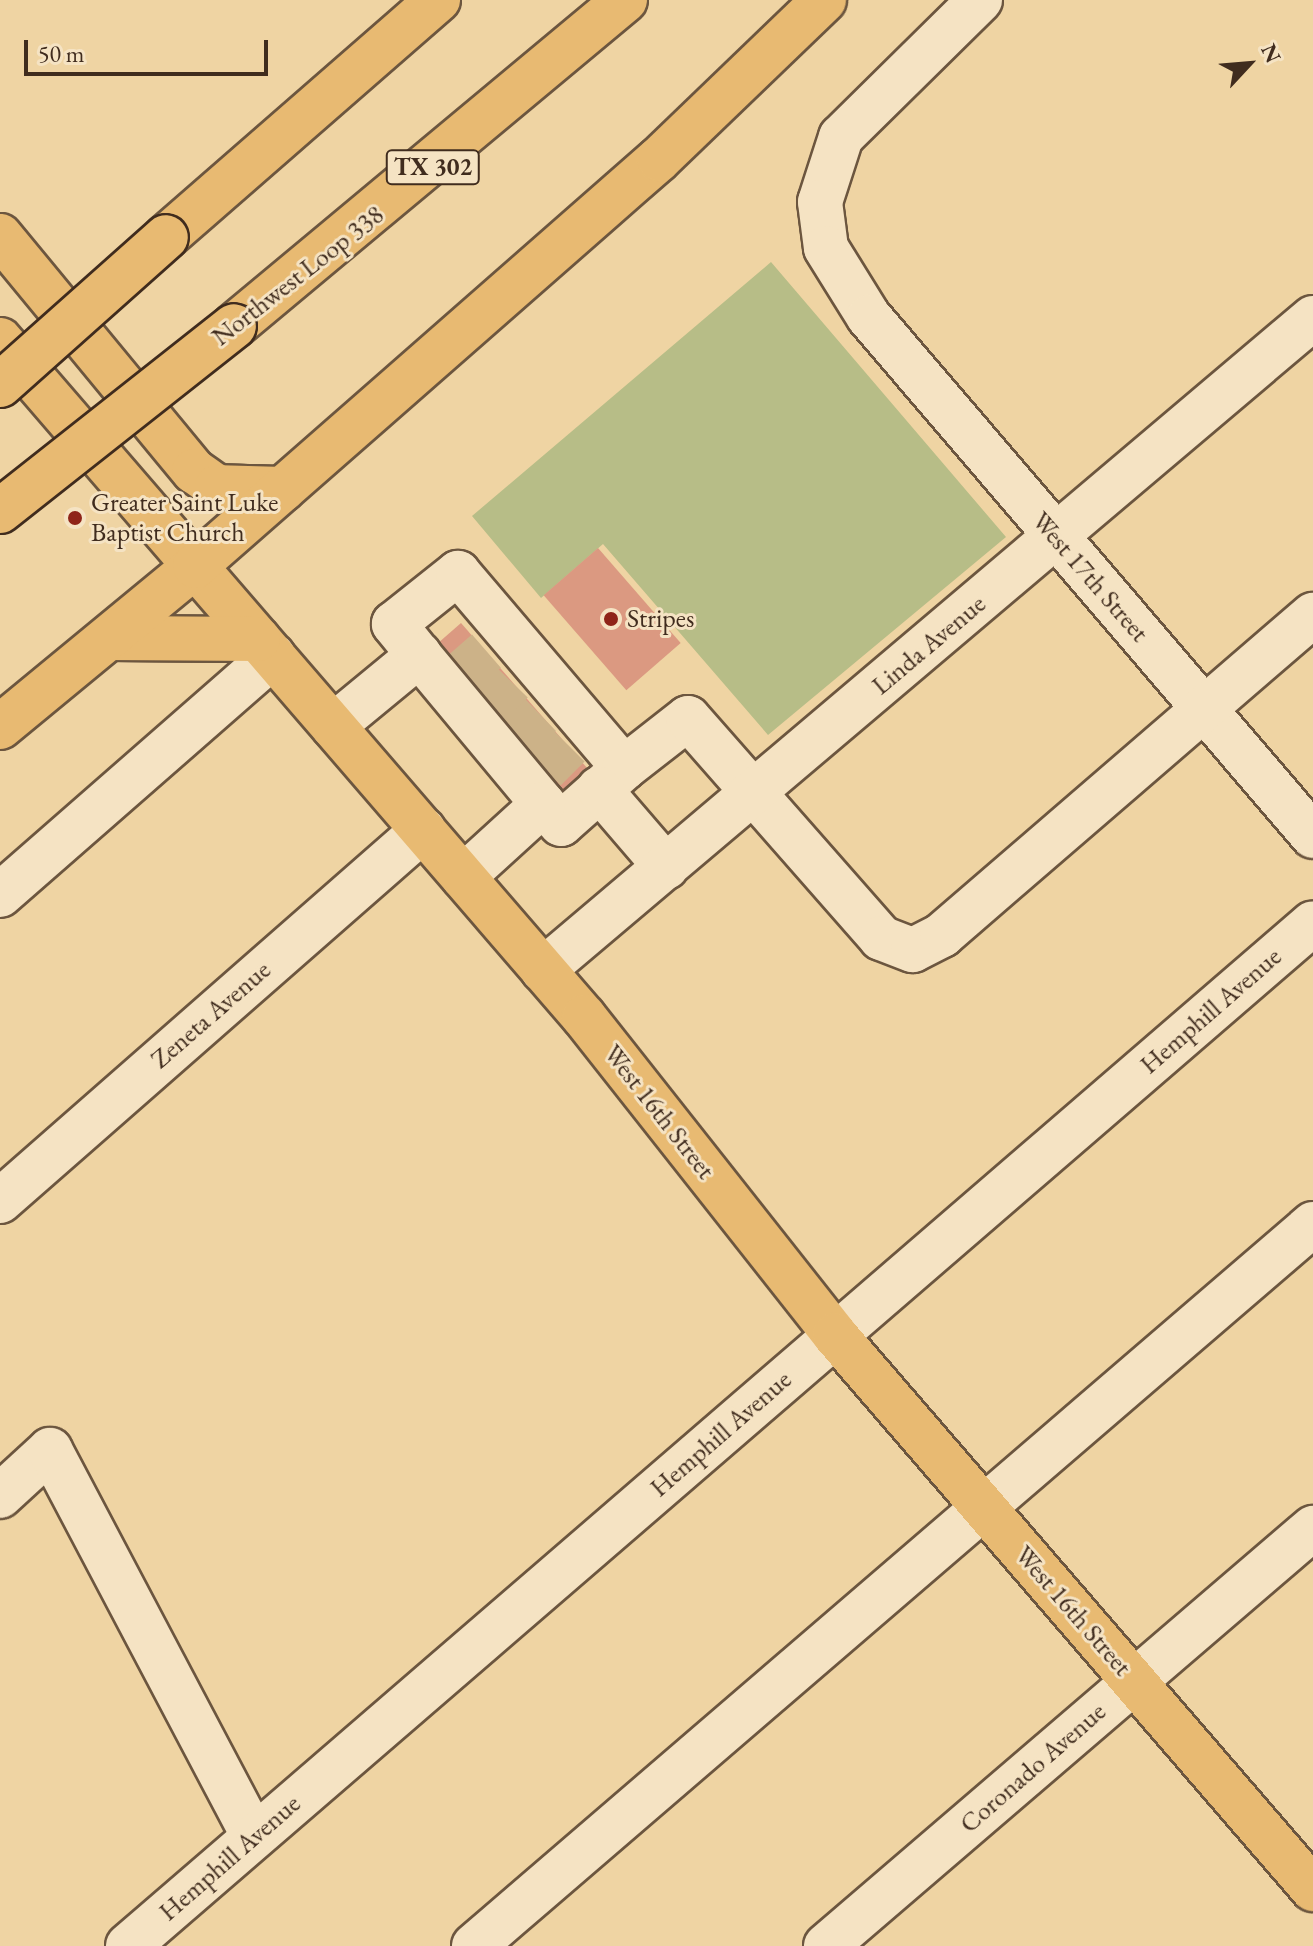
<!DOCTYPE html>
<html>
<head>
<meta charset="utf-8">
<style>
	body { margin:0 }
	#map { position:relative; width:1313px; height:1946px; overflow:hidden; background:#efd4a3; font-family:"EB Garamond",serif }
	div>[style] { position:absolute }
	[style*='--x'] { left:calc(var(--x)*1px); top:calc(var(--y)*1px); width:calc(var(--w)*1px); rotate:calc(var(--a)*1deg) }
	.green>* { inset:0; background:#b7bd87 }
	.building>* { inset:0; background:#db9981; transform-origin:0 0 }
	.minor-tunnel>* { height:44px; margin-top:-22px; transform-origin:0; background:repeating-linear-gradient(90deg,#ccb288 0 44px,transparent 0 66px) }
	.roads { filter:drop-shadow(2px 0 #6c563f) drop-shadow(-2px 0 #6c563f) drop-shadow(0 2px #6c563f) drop-shadow(0 -2px #6c563f) }
	.minor>* { height:44px; margin:-22px; padding:0 22px; transform-origin:22px; border-radius:22px; background:#f5e3c3 }
	.major>* { height:44px; margin:-22px; padding:0 22px; transform-origin:22px; border-radius:22px; background:#e8ba72 }
	.highway>* { height:44px; margin:-22px; padding:0 22px; transform-origin:22px; border-radius:22px; background:#e8ba72 }
	.bridges { filter:drop-shadow(2px 0 #402c1e) drop-shadow(-2px 0 #402c1e) drop-shadow(0 2px #402c1e) drop-shadow(0 -2px #402c1e) }
	.highway-bridge>* { height:44px; margin:-22px; padding:0 22px; transform-origin:22px; border-radius:22px; background:#e8ba72 }
	.dots>* { width:22px; height:22px; translate:-50% -50%; box-sizing:border-box; border:4px solid #f5e3c3; border-radius:50% }
	span { translate:-50% -50%; white-space:nowrap; text-align:center; line-height:1.15; -webkit-text-stroke:6px #f5e3c3; paint-order:stroke }
	.shield-label span { padding:2px 6px; background:#f5e3c3; border:2px solid; border-radius:6px; -webkit-text-stroke-width:0 }
	.shield-label { font-size:24px; color:#402c1e; font-weight:700 }
	.street-label { font-size:26px; color:#402c1e }
	.poi-label { font-size:26px; color:#402c1e }
	.left { translate:0 -50%; text-align:left }
	.north { position:absolute; left:1209px; top:24px; width:80px; height:80px; -webkit-text-stroke:6px #f5e3c3; paint-order:stroke; rotate:64deg; font-size:22px; font-weight:700; line-height:32px; text-align:center; color:#402c1e }
	.north::after { content:''; display:block; margin:auto; width:28px; height:36px; background:#402c1e; clip-path:polygon(50% 0,100% 100%,50% 72%,0 100%) }
	.scale { position:absolute; left:24px; top:40px; width:244px; height:36px; box-sizing:border-box; border:4px solid #402c1e; border-top:0; padding-left:10px; font-size:24px; line-height:28px; white-space:nowrap; color:#402c1e; -webkit-text-stroke:6px #f5e3c3; paint-order:stroke }
</style>
</head>
<body>
<div id="map">
	<div class="green">
		<i style="clip-path:polygon(771px 262px,1006px 537px,768px 735px,603px 544px,541px 598px,472px 516px)"></i>
	</div>
	<div class="building">
		<i style="left:598px;top:548px;width:126px;height:72px;rotate:49deg"></i>
		<i style="left:461px;top:623px;width:203px;height:33px;rotate:49deg"></i>
	</div>
	<div class="minor-tunnel">
		<i style="--x:460;--y:674;--w:35;--a:-41"></i>
		<i style="--x:489;--y:706;--w:33;--a:-46"></i>
		<i style="--x:517;--y:738;--w:33;--a:-44"></i>
		<i style="--x:545;--y:770;--w:34;--a:-45"></i>
	</div>
	<div class="roads">
		<div class="minor">
			<i style="--x:980;--y:0;--w:195;--a:135.4"></i>
			<i style="--x:841;--y:137;--w:68;--a:107.9"></i>
			<i style="--x:820;--y:202;--w:46;--a:82.6"></i>
			<i style="--x:826;--y:248;--w:81;--a:58.1"></i>
			<i style="--x:869;--y:317;--w:683;--a:49.45"></i>
			<i style="--x:419;--y:655;--w:40;--a:-129"></i>
			<i style="--x:394;--y:624;--w:82;--a:-38.6"></i>
			<i style="--x:458;--y:573;--w:256;--a:49.6"></i>
			<i style="--x:624;--y:768;--w:84;--a:138.4"></i>
			<i style="--x:561;--y:824;--w:27;--a:-132"></i>
			<i style="--x:333;--y:726;--w:112;--a:-39.5"></i>
			<i style="--x:419;--y:655;--w:194;--a:50.2"></i>
			<i style="--x:543;--y:804;--w:108;--a:137.6"></i>
			<i style="--x:624;--y:768;--w:81;--a:-38"></i>
			<i style="--x:688;--y:718;--w:293;--a:48.7"></i>
			<i style="--x:881;--y:938;--w:34;--a:21"></i>
			<i style="--x:913;--y:950;--w:33;--a:-27"></i>
			<i style="--x:942;--y:935;--w:490;--a:-40.8"></i>
			<i style="--x:599;--y:789;--w:103;--a:49.3"></i>
			<i style="--x:0;--y:895;--w:363;--a:-41.2"></i>
			<i style="--x:543;--y:970;--w:1009;--a:-40.26"></i>
			<i style="--x:0;--y:1201;--w:563;--a:-41.25"></i>
			<i style="--x:0;--y:1496;--w:68;--a:-42.6"></i>
			<i style="--x:50;--y:1450;--w:437;--a:62.2"></i>
			<i style="--x:128;--y:1946;--w:1565;--a:-40.8"></i>
			<i style="--x:474;--y:1946;--w:1107;--a:-40.71"></i>
			<i style="--x:826;--y:1946;--w:642;--a:-40.64"></i>
		</div>
		<div class="major">
			<i style="--x:0;--y:340;--w:894;--a:49.22"></i>
			<i style="--x:584;--y:1017;--w:405;--a:51.7"></i>
			<i style="--x:835;--y:1335;--w:732;--a:49.21"></i>
		</div>
		<div class="highway">
			<i style="--x:0;--y:236;--w:305;--a:50.5"></i>
			<i style="--x:194;--y:471;--w:28;--a:35"></i>
			<i style="--x:217;--y:487;--w:66;--a:1.7"></i>
			<i style="--x:166;--y:237;--w:361;--a:-41.1"></i>
			<i style="--x:234;--y:326;--w:509;--a:-39.82"></i>
			<i style="--x:109;--y:638;--w:149;--a:0.4"></i>
			<i style="--x:0;--y:727;--w:253;--a:-39.5"></i>
			<i style="--x:195;--y:566;--w:617;--a:-41.26"></i>
			<i style="--x:659;--y:159;--w:229;--a:-43.9"></i>
		</div>
	</div>
	<div class="bridges">
		<div class="highway-bridge">
			<i style="--x:0;--y:385;--w:222;--a:-41.7"></i>
			<i style="--x:0;--y:511;--w:298;--a:-38.3"></i>
		</div>
	</div>
	<div class="dots">
		<i style="left:75px;top:518px;background:#8f2418"></i>
		<i style="left:611px;top:619px;background:#8f2418"></i>
	</div>
	<div class="shield-label">
		<span style="left:433px;top:167px">TX 302</span>
	</div>
	<div class="street-label">
		<span style="left:298px;top:276px;rotate:-38deg">Northwest Loop 338</span>
		<span style="left:1090px;top:577px;rotate:49deg">West 17th Street</span>
		<span style="left:929px;top:645px;rotate:-40deg">Linda Avenue</span>
		<span style="left:1211px;top:1011px;rotate:-41deg">Hemphill Avenue</span>
		<span style="left:211px;top:1015px;rotate:-41deg">Zeneta Avenue</span>
		<span style="left:659px;top:1112px;rotate:52deg">West 16th Street</span>
		<span style="left:721px;top:1434px;rotate:-41deg">Hemphill Avenue</span>
		<span style="left:1073px;top:1611px;rotate:49deg">West 16th Street</span>
		<span style="left:1033px;top:1768px;rotate:-41deg">Coronado Avenue</span>
		<span style="left:230px;top:1858px;rotate:-41deg">Hemphill Avenue</span>
	</div>
	<div class="poi-label">
		<span class="left" style="left:91px;top:518px">Greater Saint Luke<br>Baptist Church</span>
		<span class="left" style="left:627px;top:619px">Stripes</span>
	</div>
	<div class="north">N</div>
	<div class="scale">50 m</div>
</div>
</body>
</html>
